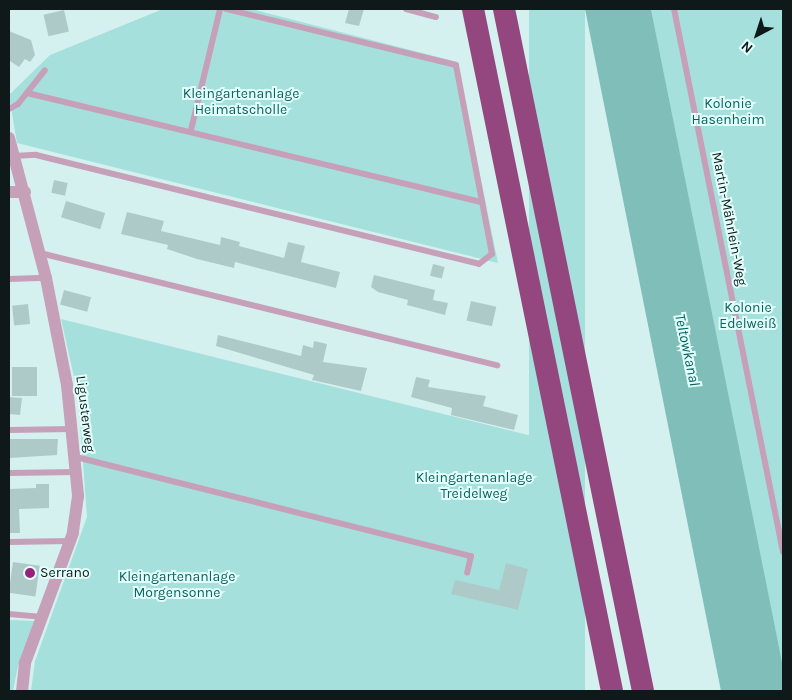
<!DOCTYPE html>
<html>
<head>
<meta charset="utf-8">
<style>
	body { margin:0 }
	#map { position:relative; width:792px; height:700px; overflow:hidden; background:#d5f1ef; font-family:Karla,sans-serif }
	div>[style] { position:absolute }
	[style*='--x'] { left:calc(var(--x)*1px); top:calc(var(--y)*1px); width:calc(var(--w)*1px); rotate:calc(var(--a)*1deg) }
	.green>* { inset:0; background:#a5e0dc; transform-origin:0 0 }
	.water>* { inset:0; background:#80beba }
	.building>* { inset:0; background:#aecac8; transform-origin:0 0 }
	.service>* { height:6px; margin:-3px; padding:0 3px; transform-origin:3px; border-radius:3px; background:#c6a0b8 }
	.minor>* { height:12px; margin:-6px; padding:0 6px; transform-origin:6px; border-radius:6px; background:#c6a0b8 }
	.motorway>* { height:22px; margin:-11px; padding:0 11px; transform-origin:11px; border-radius:11px; background:#94477e }
	.dots>* { width:14px; height:14px; translate:-50% -50%; box-sizing:border-box; border:2px solid #e2fffc; border-radius:50% }
	span { translate:-50% -50%; white-space:nowrap; text-align:center; line-height:1.15; -webkit-text-stroke:4px #e2fffc; paint-order:stroke }
	.park-label { font-size:14px; color:#0a635f }
	.street-label { font-size:14px; color:#0f1919 }
	.poi-label { font-size:14px; color:#0f1919 }
	.left { translate:0 -50%; text-align:left }
	.water-label { font-size:15px; color:#05615d; font-style:italic }
	.frame { position:absolute; inset:0; border:10px solid #0f1919; pointer-events:none }
	.north { position:absolute; left:732px; top:10px; width:50px; height:50px; -webkit-text-stroke:4px #e2fffc; paint-order:stroke; rotate:220deg; font-size:14px; font-weight:700; line-height:20px; text-align:center; color:#0f1919 }
	.north::after { content:''; display:block; margin:auto; width:18px; height:22px; background:#0f1919; clip-path:polygon(50% 0,100% 100%,50% 72%,0 100%) }
</style>
</head>
<body>
<div id="map">
	<div class="green">
		<i style="clip-path:polygon(163px 9px,251px 9px,457px 62px,498px 263px,17px 143px,9px 95px,50px 55px)"></i>
		<i style="left:529px;top:9px;width:56px;height:696px"></i>
		<i style="clip-path:polygon(651px 9px,783px 9px,783px 667px,754px 526px)"></i>
		<i style="clip-path:polygon(61px 319px,536px 437px,580px 691px,31px 691px,35px 661px,87px 517px,78px 395px)"></i>
		<i style="clip-path:polygon(9px 620px,35px 621px,18px 666px,13px 691px,9px 691px)"></i>
	</div>
	<div class="water">
		<i style="clip-path:polygon(585px 9px,651px 9px,783px 667px,783px 691px,721px 691px)"></i>
	</div>
	<div class="building">
		<i style="clip-path:polygon(349px 9px,364px 9px,359px 26px,345px 23px)"></i>
		<i style="left:64px;top:10px;width:22px;height:21px;rotate:77deg"></i>
		<i style="clip-path:polygon(9px 31px,31px 40px,35px 55px,30px 62px,25px 59px,19px 67px,10px 61px)"></i>
		<i style="left:54px;top:180px;width:14px;height:13px;rotate:12deg"></i>
		<i style="left:66px;top:201px;width:41px;height:17px;rotate:17deg"></i>
		<i style="clip-path:polygon(127px 212px,164px 221px,161px 231px,220px 245px,221px 237px,240px 242px,239px 246px,284px 258px,288px 242px,305px 246px,301px 262px,340px 272px,336px 288px,235px 262px,234px 268px,197px 259px,167px 249px,168px 245px,121px 234px)"></i>
		<i style="left:433px;top:264px;width:12px;height:12px;rotate:14deg"></i>
		<i style="clip-path:polygon(374px 275px,435px 290px,433px 300px,448px 303px,445px 315px,407px 305px,408px 300px,378px 292px,371px 287px)"></i>
		<i style="left:64px;top:290px;width:28px;height:15px;rotate:15deg"></i>
		<i style="left:471px;top:301px;width:26px;height:20px;rotate:13deg"></i>
		<i style="left:28px;top:304px;width:20px;height:16px;rotate:84deg"></i>
		<i style="clip-path:polygon(218px 335px,301px 356px,303px 345px,313px 348px,314px 341px,327px 344px,323px 362px,367px 368px,361px 391px,312px 380px,314px 375px,216px 346px)"></i>
		<i style="left:12px;top:367px;width:25px;height:29px"></i>
		<i style="clip-path:polygon(416px 377px,430px 380px,428px 387px,486px 396px,483px 406px,518px 415px,514px 430px,451px 415px,452px 408px,411px 397px)"></i>
		<i style="clip-path:polygon(9px 397px,22px 398px,20px 415px,9px 414px)"></i>
		<i style="clip-path:polygon(9px 439px,58px 439px,57px 455px,9px 458px)"></i>
		<i style="clip-path:polygon(36px 484px,49px 484px,49px 508px,19px 509px,20px 533px,9px 533px,9px 489px,36px 488px)"></i>
		<i style="left:13px;top:562px;width:27px;height:31px;rotate:8deg"></i>
		<i style="clip-path:polygon(506px 563px,528px 569px,518px 610px,451px 594px,455px 580px,499px 590px)"></i>
	</div>
	<div class="service">
		<i style="--x:406;--y:9;--w:31;--a:15"></i>
		<i style="--x:674;--y:9;--w:554;--a:78.65"></i>
		<i style="--x:27;--y:93;--w:468;--a:13.5"></i>
		<i style="--x:9;--y:109;--w:10;--a:-29"></i>
		<i style="--x:18;--y:104;--w:43;--a:-51.5"></i>
		<i style="--x:191;--y:130;--w:124;--a:-76.5"></i>
		<i style="--x:14;--y:156;--w:22;--a:-3"></i>
		<i style="--x:36;--y:155;--w:456;--a:13.8"></i>
		<i style="--x:479;--y:264;--w:16;--a:-38"></i>
		<i style="--x:492;--y:254;--w:192;--a:-100.8"></i>
		<i style="--x:456;--y:65;--w:237;--a:-166.3"></i>
		<i style="--x:40;--y:253;--w:471;--a:13.8"></i>
		<i style="--x:9;--y:279;--w:37;--a:-2"></i>
		<i style="--x:9;--y:430;--w:63;--a:-0.9"></i>
		<i style="--x:76;--y:457;--w:407;--a:14.1"></i>
		<i style="--x:471;--y:556;--w:17;--a:103"></i>
		<i style="--x:9;--y:473;--w:68;--a:-0.8"></i>
		<i style="--x:9;--y:542;--w:61;--a:-0.9"></i>
		<i style="--x:9;--y:614;--w:33;--a:5"></i>
	</div>
	<div class="minor">
		<i style="--x:9;--y:138;--w:145;--a:75.2"></i>
		<i style="--x:46;--y:278;--w:109;--a:78.9"></i>
		<i style="--x:67;--y:385;--w:112;--a:84.3"></i>
		<i style="--x:78;--y:496;--w:37;--a:98"></i>
		<i style="--x:73;--y:533;--w:139;--a:110.3"></i>
		<i style="--x:25;--y:663;--w:28;--a:96"></i>
		<i style="--x:9;--y:192;--w:16;--a:0"></i>
	</div>
	<div class="motorway">
		<i style="--x:473;--y:9;--w:696;--a:78.48"></i>
		<i style="--x:504;--y:9;--w:696;--a:78.48"></i>
	</div>
	<div class="dots">
		<i style="left:30px;top:573px;background:#99217c"></i>
	</div>
	<div class="park-label">
		<span style="left:241px;top:102px">Kleingartenanlage<br>Heimatscholle</span>
		<span style="left:728px;top:112px">Kolonie<br>Hasenheim</span>
		<span style="left:748px;top:316px">Kolonie<br>Edelweiß</span>
		<span style="left:474px;top:486px">Kleingartenanlage<br>Treidelweg</span>
		<span style="left:177px;top:585px">Kleingartenanlage<br>Morgensonne</span>
	</div>
	<div class="street-label">
		<span style="left:729px;top:219px;rotate:79deg">Martin-Mährlein-Weg</span>
		<span style="left:85px;top:414px;rotate:83deg">Ligusterweg</span>
	</div>
	<div class="poi-label">
		<span class="left" style="left:40px;top:573px">Serrano</span>
	</div>
	<div class="water-label">
		<span style="left:687px;top:350px;rotate:78deg">Teltowkanal</span>
	</div>
	<div class="frame"></div>
	<div class="north">N</div>
</div>
</body>
</html>
